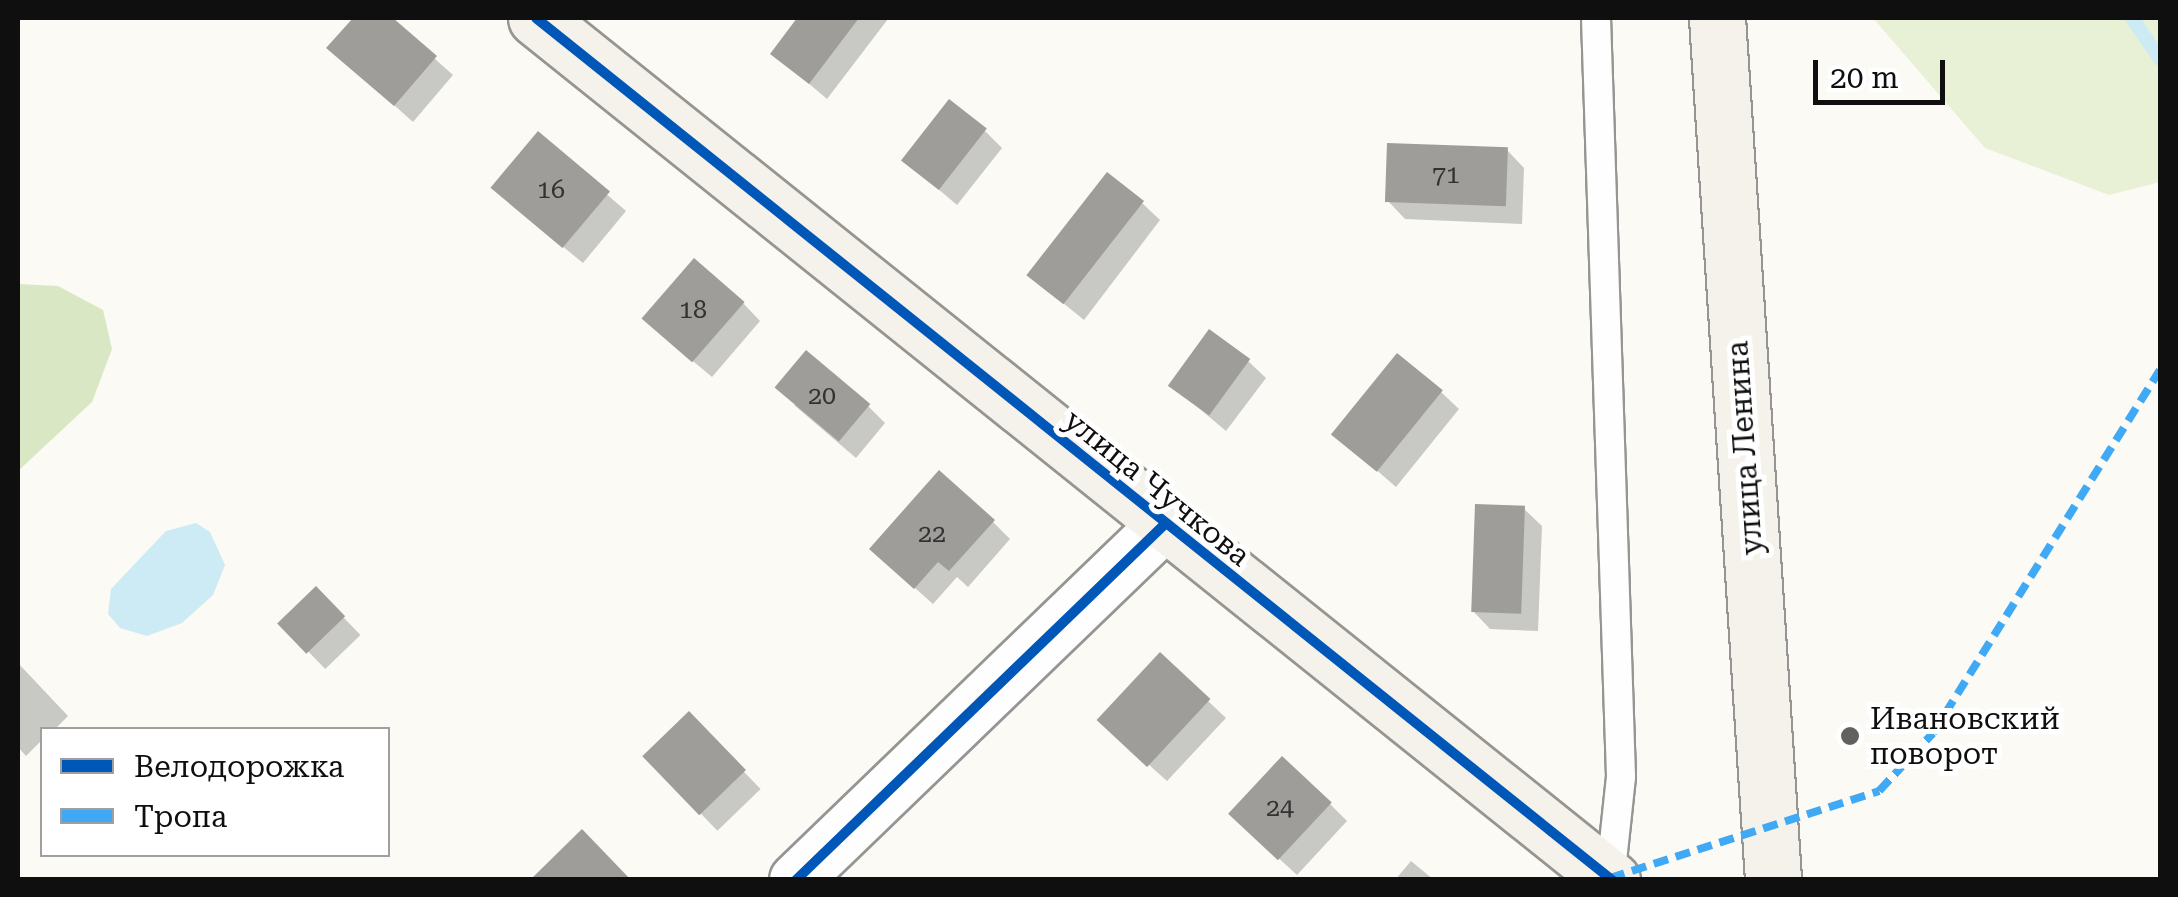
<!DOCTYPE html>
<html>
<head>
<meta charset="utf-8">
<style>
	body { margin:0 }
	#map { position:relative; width:2178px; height:897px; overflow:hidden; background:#fbfaf5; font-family:"Roboto Serif",serif }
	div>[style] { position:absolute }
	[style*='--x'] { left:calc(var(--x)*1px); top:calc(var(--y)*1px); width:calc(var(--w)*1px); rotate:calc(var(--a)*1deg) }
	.green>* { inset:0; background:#e8f0d6 }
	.forest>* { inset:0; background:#d9e7c4 }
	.water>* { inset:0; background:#cdebf4 }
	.shadow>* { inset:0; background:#0003; transform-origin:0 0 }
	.stream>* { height:14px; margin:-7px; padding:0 7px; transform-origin:7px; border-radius:7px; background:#cdebf4 }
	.building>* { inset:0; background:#9f9d9a; transform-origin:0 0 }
	.roads { filter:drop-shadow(2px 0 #959593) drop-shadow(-2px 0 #959593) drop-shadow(0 2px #959593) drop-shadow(0 -2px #959593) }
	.lane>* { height:28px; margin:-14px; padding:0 14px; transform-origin:14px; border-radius:14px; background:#fefefe }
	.street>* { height:52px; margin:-26px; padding:0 26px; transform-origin:26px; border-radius:26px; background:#fefefe }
	.secondary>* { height:55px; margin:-27.5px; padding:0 27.5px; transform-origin:27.5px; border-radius:27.5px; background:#f5f2eb }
	.quiet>* { height:8px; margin-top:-4px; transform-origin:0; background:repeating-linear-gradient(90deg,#3fa9f5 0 15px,transparent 0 23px) }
	.cycleway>* { height:10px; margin:-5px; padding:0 5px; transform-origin:5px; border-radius:5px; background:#0057b8 }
	.dots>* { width:28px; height:28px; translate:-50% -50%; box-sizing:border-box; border:5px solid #fff; border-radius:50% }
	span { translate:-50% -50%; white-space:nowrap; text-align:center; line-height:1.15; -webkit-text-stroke:10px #fff; paint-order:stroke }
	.number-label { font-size:25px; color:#333232 }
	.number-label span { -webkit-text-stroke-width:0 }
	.street-label { font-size:30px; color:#0f0f0f }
	.poi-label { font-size:30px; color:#0f0f0f }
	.left { translate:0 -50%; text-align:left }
	.frame { position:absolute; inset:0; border:20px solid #0f0f0f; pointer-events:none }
	.legend { position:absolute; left:40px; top:727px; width:350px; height:130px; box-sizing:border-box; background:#fff; border:2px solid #9f9f9f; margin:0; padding:12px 18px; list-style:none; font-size:30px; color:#0f0f0f }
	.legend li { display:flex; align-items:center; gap:20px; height:50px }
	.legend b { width:50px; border:2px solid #9f9f9f }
	.scale { position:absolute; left:1813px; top:60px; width:132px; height:45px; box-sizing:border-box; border:5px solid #0f0f0f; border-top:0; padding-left:12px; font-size:30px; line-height:35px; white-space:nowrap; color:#0f0f0f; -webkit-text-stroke:8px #fff; paint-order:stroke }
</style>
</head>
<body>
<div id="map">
	<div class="green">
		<i style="clip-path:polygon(1873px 18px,2160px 18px,2160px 182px,2109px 195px,1985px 148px)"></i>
	</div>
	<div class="forest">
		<i style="clip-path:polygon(18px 284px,58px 286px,103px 310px,112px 349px,92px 402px,18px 471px)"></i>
	</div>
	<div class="water">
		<i style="clip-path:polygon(196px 523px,210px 532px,225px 565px,213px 595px,182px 623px,147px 636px,120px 628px,108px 614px,111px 589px,166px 531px)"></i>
	</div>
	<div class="shadow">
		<i style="clip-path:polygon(356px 18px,389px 18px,453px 75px,413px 122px,330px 48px)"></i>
		<i style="clip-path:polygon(800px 18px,886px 18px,888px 19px,827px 99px,773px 53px)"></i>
		<i style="clip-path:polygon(985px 131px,1002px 148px,957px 205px,904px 160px)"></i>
		<i style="clip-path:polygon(538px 135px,626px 211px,583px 263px,512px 205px)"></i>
		<i style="clip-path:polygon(1507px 150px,1524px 168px,1522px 224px,1405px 219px,1388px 201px)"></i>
		<i style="clip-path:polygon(1142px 203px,1160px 220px,1084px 320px,1031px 277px)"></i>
		<i style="clip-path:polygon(743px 303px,760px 321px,712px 377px,663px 336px)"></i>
		<i style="clip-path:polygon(1248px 361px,1266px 378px,1226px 431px,1170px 384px)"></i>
		<i style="clip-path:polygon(1441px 392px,1459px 409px,1396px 487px,1335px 434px)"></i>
		<i style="clip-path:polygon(794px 405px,868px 406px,885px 423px,856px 458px)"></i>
		<i style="clip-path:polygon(1524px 509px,1542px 526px,1538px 631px,1490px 629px,1473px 611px)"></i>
		<i style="clip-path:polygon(993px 522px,1010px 539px,968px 587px,957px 577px,933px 604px,890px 566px)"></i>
		<i style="left:316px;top:589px;width:64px;height:49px;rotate:46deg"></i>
		<i style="clip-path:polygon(1160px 656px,1226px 718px,1167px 781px,1118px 737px)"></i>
		<i style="clip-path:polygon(18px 663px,68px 716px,54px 730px,42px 730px,42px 740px,26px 756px,18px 747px)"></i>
		<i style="left:689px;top:715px;width:103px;height:60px;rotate:46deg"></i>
		<i style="clip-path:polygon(1330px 804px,1347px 821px,1297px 875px,1249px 831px)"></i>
		<i style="clip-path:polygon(1411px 861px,1434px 880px,1395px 880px)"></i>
	</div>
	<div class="stream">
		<i style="--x:2132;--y:18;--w:50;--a:55.7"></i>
	</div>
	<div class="building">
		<i style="clip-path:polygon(353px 18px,393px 18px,437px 56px,394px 106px,326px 48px)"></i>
		<i style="clip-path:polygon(797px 18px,859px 18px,809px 84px,770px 54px)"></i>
		<i style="left:949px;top:99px;width:48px;height:78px;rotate:38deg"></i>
		<i style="left:538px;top:131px;width:94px;height:74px;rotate:40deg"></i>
		<i style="left:1387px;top:143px;width:121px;height:59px;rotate:2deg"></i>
		<i style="left:1107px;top:172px;width:47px;height:131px;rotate:38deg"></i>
		<i style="left:694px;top:258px;width:67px;height:80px;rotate:41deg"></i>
		<i style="left:1209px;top:329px;width:51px;height:70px;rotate:36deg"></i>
		<i style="left:806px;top:350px;width:84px;height:49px;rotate:40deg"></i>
		<i style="left:1397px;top:353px;width:59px;height:105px;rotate:39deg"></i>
		<i style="clip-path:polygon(939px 470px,995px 520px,949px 571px,938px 562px,914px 589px,869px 549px)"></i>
		<i style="left:1475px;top:504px;width:50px;height:108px;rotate:2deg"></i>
		<i style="left:316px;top:586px;width:42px;height:54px;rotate:46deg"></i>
		<i style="left:1160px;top:652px;width:69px;height:93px;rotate:43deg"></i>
		<i style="left:689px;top:711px;width:82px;height:65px;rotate:46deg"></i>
		<i style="left:1282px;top:756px;width:68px;height:79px;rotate:43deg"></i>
		<i style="clip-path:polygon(582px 829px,631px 880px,530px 880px)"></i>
	</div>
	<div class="roads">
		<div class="lane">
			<i style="--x:1596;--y:18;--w:759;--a:88.11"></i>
			<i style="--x:1621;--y:777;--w:104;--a:96.1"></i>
		</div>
		<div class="street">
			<i style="--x:796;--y:880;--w:510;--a:-43.97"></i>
		</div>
		<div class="secondary">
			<i style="--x:536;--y:18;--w:1379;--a:38.7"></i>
			<i style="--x:1717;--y:18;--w:864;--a:86.28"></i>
		</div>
	</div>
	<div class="quiet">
		<i style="--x:1610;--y:878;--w:283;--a:-17.9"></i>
		<i style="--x:1879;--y:791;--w:79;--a:-47"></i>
		<i style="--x:1933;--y:733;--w:428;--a:-58"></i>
	</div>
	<div class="cycleway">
		<i style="--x:536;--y:18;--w:1379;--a:38.7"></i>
		<i style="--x:796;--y:880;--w:510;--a:-43.97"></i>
	</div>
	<div class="dots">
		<i style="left:1850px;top:736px;background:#626160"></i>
	</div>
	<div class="number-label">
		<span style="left:1446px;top:175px">71</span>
		<span style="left:551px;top:190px">16</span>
		<span style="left:693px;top:310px">18</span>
		<span style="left:822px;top:396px">20</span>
		<span style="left:932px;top:534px">22</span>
		<span style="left:1280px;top:808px">24</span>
	</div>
	<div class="street-label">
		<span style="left:1745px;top:448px;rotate:-94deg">улица Ленина</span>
		<span style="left:1157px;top:488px;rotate:39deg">улица Чучкова</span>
	</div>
	<div class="poi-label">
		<span class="left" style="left:1870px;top:736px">Ивановский<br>поворот</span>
	</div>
	<div class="frame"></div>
	<ul class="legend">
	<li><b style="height:12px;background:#0057b8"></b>Велодорожка</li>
	<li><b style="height:12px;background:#3fa9f5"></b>Тропа</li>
	</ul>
	<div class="scale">20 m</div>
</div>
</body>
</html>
